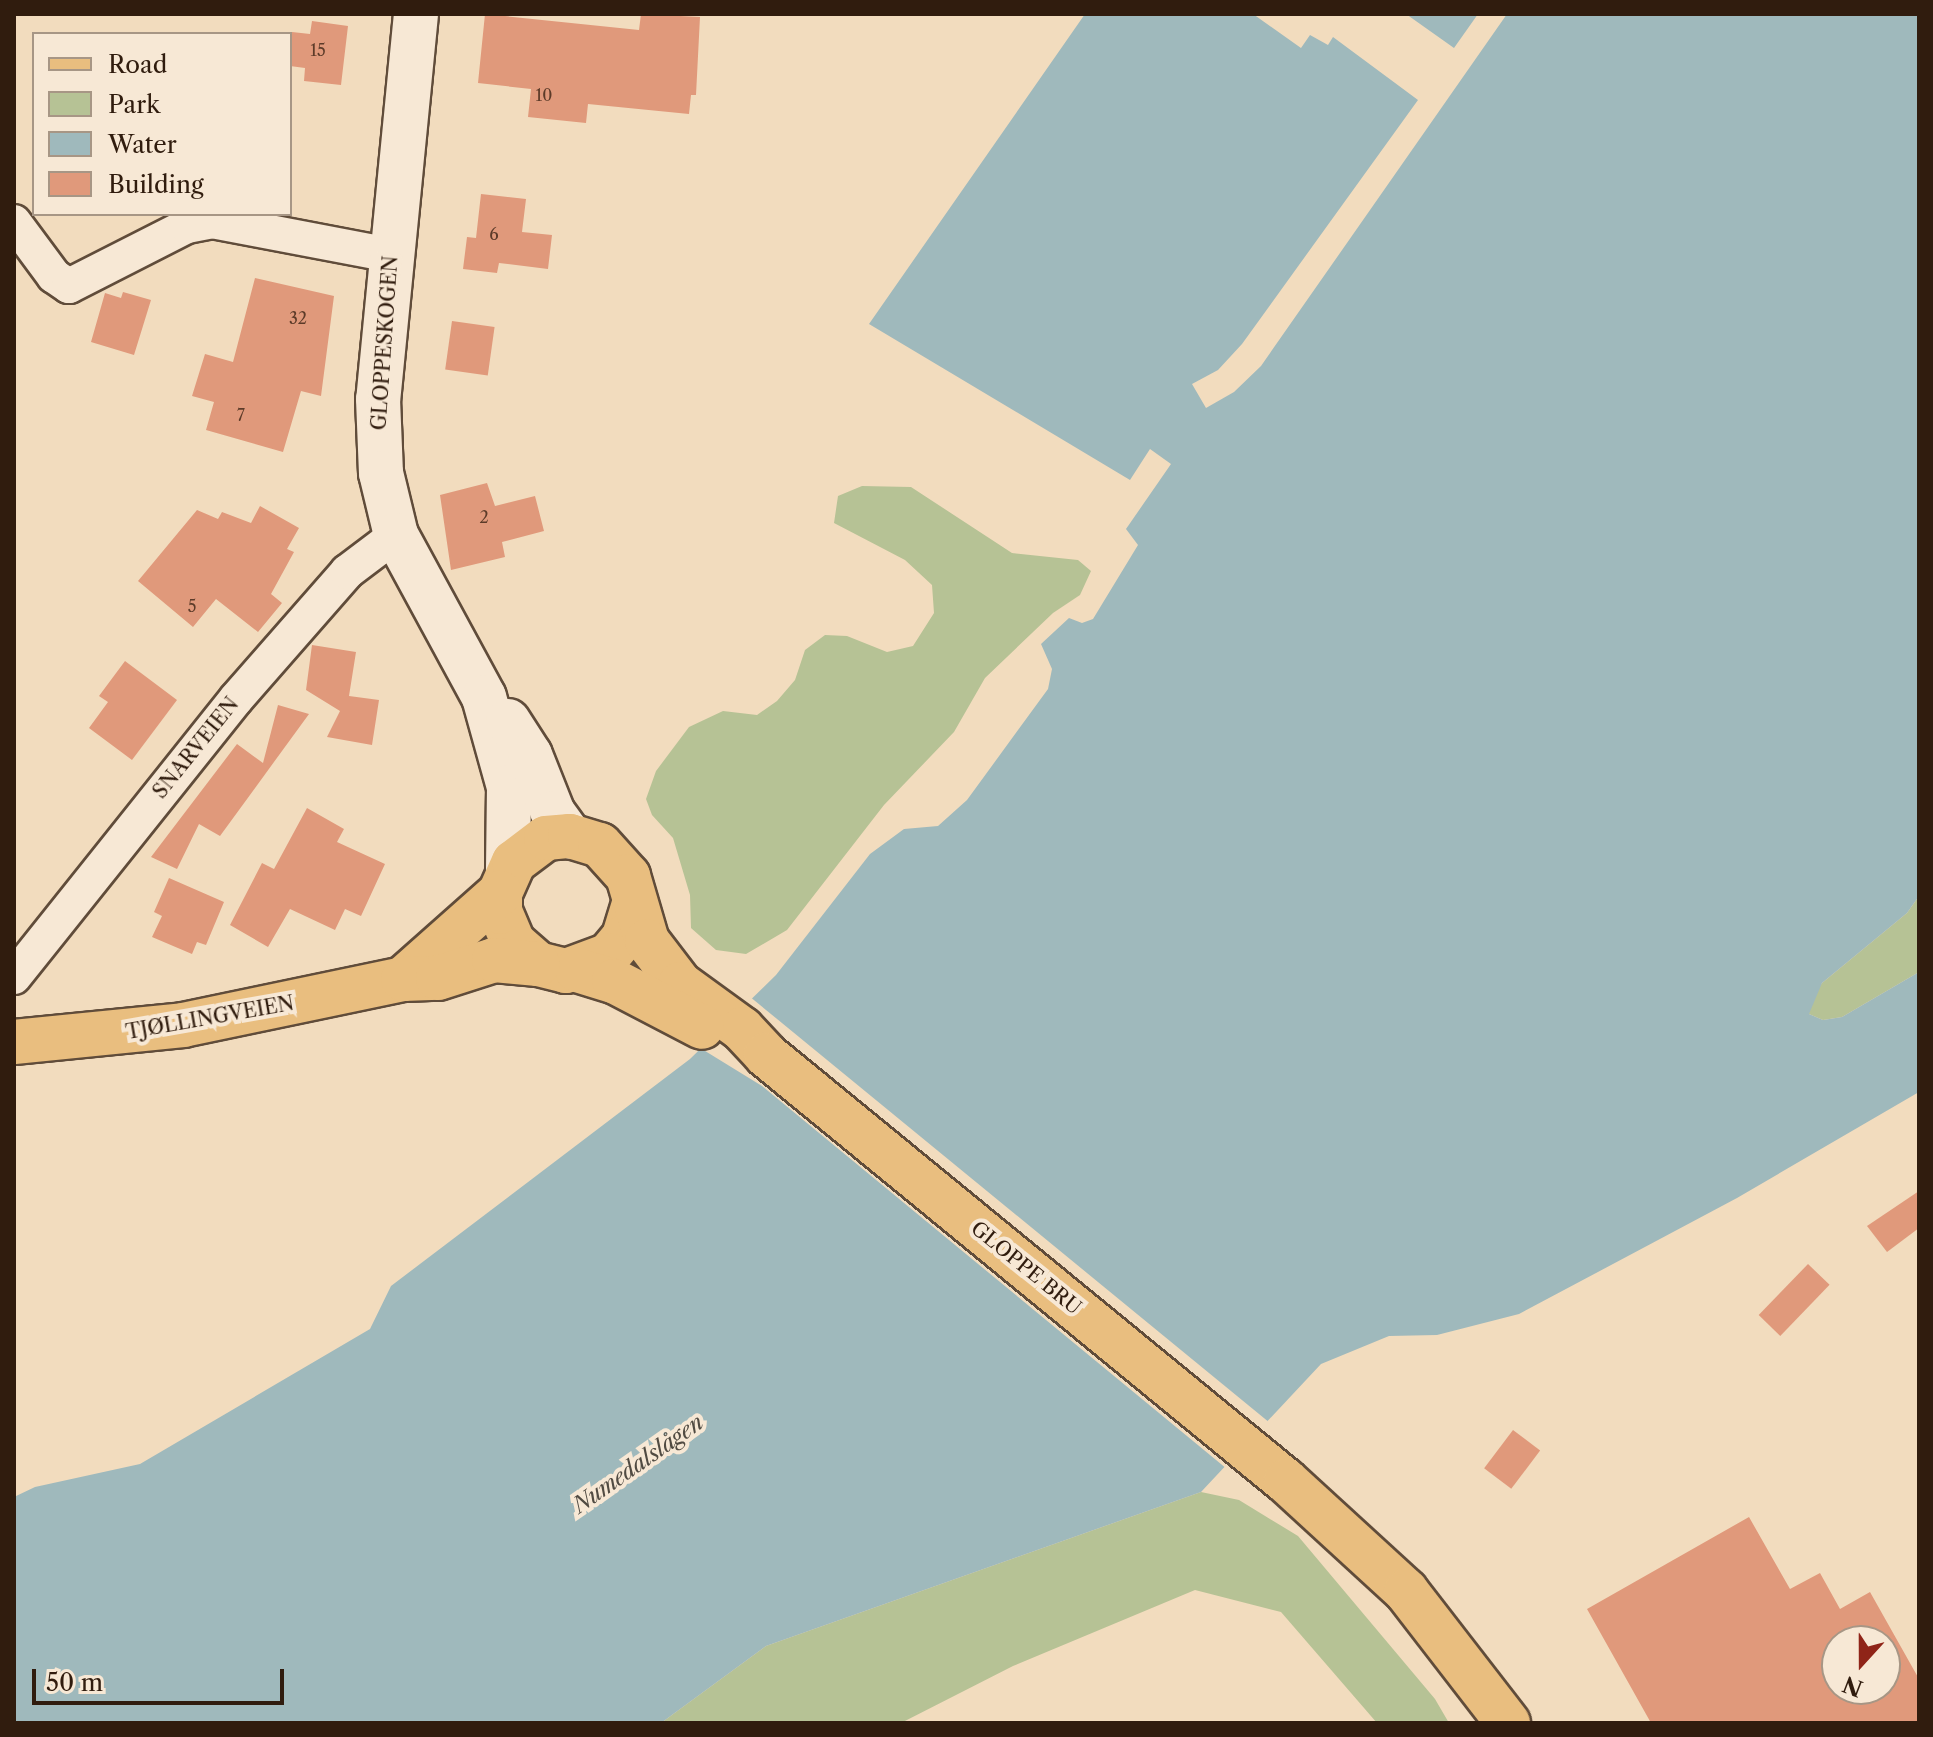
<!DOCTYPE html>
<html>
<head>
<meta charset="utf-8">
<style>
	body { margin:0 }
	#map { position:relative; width:1933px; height:1737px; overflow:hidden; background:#f2dcbe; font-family:"Libre Caslon Text",serif }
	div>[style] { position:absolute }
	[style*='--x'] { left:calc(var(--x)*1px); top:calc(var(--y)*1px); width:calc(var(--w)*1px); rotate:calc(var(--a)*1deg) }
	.green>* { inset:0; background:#b6c295 }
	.water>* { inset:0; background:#9fb9bc }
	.pier>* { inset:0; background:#f2dcbe }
	.building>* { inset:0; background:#e0997b; transform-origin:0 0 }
	.roads { filter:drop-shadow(2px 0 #604c3a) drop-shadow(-2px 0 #604c3a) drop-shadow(0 2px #604c3a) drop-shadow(0 -2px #604c3a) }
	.street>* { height:34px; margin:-17px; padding:0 17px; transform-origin:17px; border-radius:17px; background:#f7e8d5 }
	.secondary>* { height:44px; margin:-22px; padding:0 22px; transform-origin:22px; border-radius:22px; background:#f7e8d5 }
	.primary>* { height:44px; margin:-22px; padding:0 22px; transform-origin:22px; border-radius:22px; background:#e9be7f }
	span { translate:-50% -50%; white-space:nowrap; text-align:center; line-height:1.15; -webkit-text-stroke:8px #f7e8d5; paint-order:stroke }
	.number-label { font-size:16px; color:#5c3b29 }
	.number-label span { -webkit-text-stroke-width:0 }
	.street-label { font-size:20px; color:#301c0e }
	.water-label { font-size:22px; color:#514b42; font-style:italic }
	.frame { position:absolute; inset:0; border:16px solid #301c0e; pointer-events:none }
	.legend { position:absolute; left:32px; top:32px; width:260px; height:184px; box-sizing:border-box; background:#f7e8d5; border:2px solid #a79685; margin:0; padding:10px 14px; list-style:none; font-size:24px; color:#301c0e }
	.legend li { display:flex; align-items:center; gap:16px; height:40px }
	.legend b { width:40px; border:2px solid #a79685 }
	.north { position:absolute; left:1821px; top:1625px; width:80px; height:80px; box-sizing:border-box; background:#f7e8d5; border:2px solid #a79685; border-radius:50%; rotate:201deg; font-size:22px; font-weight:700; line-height:32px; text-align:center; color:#301c0e }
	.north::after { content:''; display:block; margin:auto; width:28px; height:36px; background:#8f2418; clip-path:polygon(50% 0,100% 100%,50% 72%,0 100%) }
	.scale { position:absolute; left:32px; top:1669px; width:252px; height:36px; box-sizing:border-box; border:4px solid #301c0e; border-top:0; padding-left:10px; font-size:24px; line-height:28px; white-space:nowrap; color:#301c0e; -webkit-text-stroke:6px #f7e8d5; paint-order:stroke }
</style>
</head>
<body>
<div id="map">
	<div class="green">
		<i style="clip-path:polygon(862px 486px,911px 487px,1012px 553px,1078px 560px,1091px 571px,1080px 595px,1053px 613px,985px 678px,954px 732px,884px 805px,787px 930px,746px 954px,716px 950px,691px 928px,690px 895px,673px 838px,652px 815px,646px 799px,656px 771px,689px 727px,723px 711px,757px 715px,777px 701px,795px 680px,805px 650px,825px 635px,847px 636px,887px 652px,913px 646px,934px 613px,932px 585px,905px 560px,834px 523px,838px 496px)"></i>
		<i style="clip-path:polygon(1919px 896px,1919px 972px,1842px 1017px,1823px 1020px,1809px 1014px,1810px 1000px,1822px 983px,1907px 913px)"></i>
		<i style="clip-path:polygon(1201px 1492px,1239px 1500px,1298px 1536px,1435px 1699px,1449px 1723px,1377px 1723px,1281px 1612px,1195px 1590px,1013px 1666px,901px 1723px,661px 1723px,766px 1646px)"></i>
	</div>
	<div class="water">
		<i style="clip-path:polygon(1085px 14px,1919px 14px,1919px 896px,1907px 913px,1822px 983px,1809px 1014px,1823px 1020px,1842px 1017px,1919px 972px,1919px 1092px,1737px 1198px,1519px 1314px,1437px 1335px,1389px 1336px,1321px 1364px,1201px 1492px,766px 1646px,661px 1723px,14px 1723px,14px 1497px,35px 1487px,140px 1464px,370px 1329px,391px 1286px,690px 1059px,776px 975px,870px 854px,904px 829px,938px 826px,967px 800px,1048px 689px,1052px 669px,1041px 644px,1069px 618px,1082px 623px,1093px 619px,1138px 545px,1126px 529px,1171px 464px,1150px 449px,1130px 480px,869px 324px)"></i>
	</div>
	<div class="pier">
		<i style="clip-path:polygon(1253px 14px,1406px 14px,1454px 48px,1478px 14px,1507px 14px,1261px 366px,1234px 392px,1206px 408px,1192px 384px,1218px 370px,1242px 344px,1418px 100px,1333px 37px,1328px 45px,1310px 35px,1301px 48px)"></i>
		<i style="clip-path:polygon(749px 996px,1270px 1423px,1227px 1469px,762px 1086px,697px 1046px)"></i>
	</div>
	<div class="building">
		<i style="clip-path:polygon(485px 14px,639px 30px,641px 14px,700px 17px,696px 95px,691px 95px,689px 114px,588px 104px,586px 123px,528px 117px,531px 89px,478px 83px)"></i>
		<i style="clip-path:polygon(312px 21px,348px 26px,341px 85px,304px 81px,305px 68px,290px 66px,292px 32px,310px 34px)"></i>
		<i style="clip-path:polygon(481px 194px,526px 199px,522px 232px,552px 235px,548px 269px,499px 263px,497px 273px,463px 269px,467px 237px,476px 238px)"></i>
		<i style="clip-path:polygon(255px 278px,334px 296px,321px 396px,301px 391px,283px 452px,206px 430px,214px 402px,192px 396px,205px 354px,233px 362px)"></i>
		<i style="clip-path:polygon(123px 292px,151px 300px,134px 355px,91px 342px,105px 293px,121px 298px)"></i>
		<i style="left:452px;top:321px;width:43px;height:49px;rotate:8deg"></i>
		<i style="clip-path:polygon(487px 483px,495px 506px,535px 496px,544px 531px,502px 542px,505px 557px,451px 570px,440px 495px)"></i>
		<i style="clip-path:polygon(260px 506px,299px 528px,287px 549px,294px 552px,271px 594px,282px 603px,258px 632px,216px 599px,193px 627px,138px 581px,197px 510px,218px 519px,222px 512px,251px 523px)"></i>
		<i style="clip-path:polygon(312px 645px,356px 652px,349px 696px,379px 700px,372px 745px,327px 737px,340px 711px,306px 690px)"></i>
		<i style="clip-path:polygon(125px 661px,177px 700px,132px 760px,89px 728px,108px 702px,99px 696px)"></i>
		<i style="clip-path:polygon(278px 705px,309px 714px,220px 836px,199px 824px,177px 869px,151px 857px,237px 744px,263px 763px)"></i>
		<i style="clip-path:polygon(307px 808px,344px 829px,337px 842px,385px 864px,361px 916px,345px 909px,335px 930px,290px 909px,268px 947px,230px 925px,262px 863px,274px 869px)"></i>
		<i style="clip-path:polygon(169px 878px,224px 902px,206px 945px,197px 942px,192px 954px,152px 937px,162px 916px,154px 912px)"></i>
		<i style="clip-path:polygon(1919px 1191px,1919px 1228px,1887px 1252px,1867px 1226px)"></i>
		<i style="left:1808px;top:1264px;width:30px;height:71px;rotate:44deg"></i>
		<i style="left:1513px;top:1430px;width:34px;height:48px;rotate:37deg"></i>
		<i style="clip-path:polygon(evenodd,1749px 1517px,1790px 1589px,1820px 1573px,1840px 1609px,1870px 1592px,1919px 1679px,1919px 1723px,1651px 1723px,1587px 1609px,1749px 1517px,1837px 1641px,1885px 1641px,1885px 1689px,1837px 1689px,1837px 1641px)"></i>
	</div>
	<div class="roads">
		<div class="street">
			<i style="--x:14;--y:222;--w:67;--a:53.5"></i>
			<i style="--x:54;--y:276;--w:18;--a:34"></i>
			<i style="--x:69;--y:286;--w:132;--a:-27"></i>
			<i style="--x:187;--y:226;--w:25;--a:-11"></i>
			<i style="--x:212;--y:221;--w:181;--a:10.8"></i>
			<i style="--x:14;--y:977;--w:356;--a:-51.4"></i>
			<i style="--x:236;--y:699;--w:169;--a:-48.8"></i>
			<i style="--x:347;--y:572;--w:61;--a:-37.1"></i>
		</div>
		<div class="secondary">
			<i style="--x:416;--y:14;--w:387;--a:95.6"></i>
			<i style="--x:378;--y:399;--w:74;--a:87.7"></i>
			<i style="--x:381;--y:473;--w:64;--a:76.4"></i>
			<i style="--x:396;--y:535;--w:184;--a:61.5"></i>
			<i style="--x:484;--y:697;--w:93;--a:74.5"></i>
			<i style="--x:509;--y:787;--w:85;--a:90.7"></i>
			<i style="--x:508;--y:721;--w:40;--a:57.1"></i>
			<i style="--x:530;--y:755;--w:62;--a:68.4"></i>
			<i style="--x:553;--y:813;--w:29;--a:54"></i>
		</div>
		<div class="primary">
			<i style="--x:633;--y:907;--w:31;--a:107"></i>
			<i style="--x:624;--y:937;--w:23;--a:130"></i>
			<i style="--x:609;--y:955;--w:46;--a:159.6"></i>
			<i style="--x:566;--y:971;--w:29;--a:-166"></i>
			<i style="--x:538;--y:964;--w:33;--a:-139"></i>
			<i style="--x:513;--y:942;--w:33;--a:-113"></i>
			<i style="--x:500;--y:912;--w:19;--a:-90"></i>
			<i style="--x:500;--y:893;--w:34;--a:-66"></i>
			<i style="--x:514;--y:862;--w:40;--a:-37"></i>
			<i style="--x:546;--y:838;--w:24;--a:-5"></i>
			<i style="--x:570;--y:836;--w:31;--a:17"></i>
			<i style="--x:600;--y:845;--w:42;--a:47.9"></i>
			<i style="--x:628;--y:876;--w:68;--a:73.7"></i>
			<i style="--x:647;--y:941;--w:54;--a:52.5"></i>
			<i style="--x:680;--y:984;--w:77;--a:36"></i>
			<i style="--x:742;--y:1029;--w:35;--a:47"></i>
			<i style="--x:766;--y:1055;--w:672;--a:39.33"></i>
			<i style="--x:1286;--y:1481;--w:163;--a:42.5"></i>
			<i style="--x:1406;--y:1591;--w:167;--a:52.3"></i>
			<i style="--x:577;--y:970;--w:39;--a:17"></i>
			<i style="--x:614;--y:981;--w:99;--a:27.6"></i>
			<i style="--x:403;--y:979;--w:130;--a:-41.6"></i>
			<i style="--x:14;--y:1042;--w:170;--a:-5.7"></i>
			<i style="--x:183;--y:1025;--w:225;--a:-11.8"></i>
			<i style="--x:403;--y:979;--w:35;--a:-2"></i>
			<i style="--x:438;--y:978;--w:59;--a:-17.8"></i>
			<i style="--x:494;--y:960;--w:44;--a:5.2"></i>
		</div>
	</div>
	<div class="number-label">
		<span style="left:318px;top:50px">15</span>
		<span style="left:544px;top:95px">10</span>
		<span style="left:494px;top:234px">6</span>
		<span style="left:298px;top:318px">32</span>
		<span style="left:241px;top:415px">7</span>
		<span style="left:484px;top:517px">2</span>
		<span style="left:192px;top:606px">5</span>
	</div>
	<div class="street-label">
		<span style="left:385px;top:343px;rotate:-86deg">GLOPPESKOGEN</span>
		<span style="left:196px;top:748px;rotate:-51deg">SNARVEIEN</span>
		<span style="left:210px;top:1018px;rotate:-10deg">TJØLLINGVEIEN</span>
		<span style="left:1026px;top:1268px;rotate:39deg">GLOPPE BRU</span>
	</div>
	<div class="water-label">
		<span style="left:638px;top:1464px;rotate:-35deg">Numedalslågen</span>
	</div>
	<div class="frame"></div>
	<ul class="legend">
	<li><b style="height:10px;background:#e9be7f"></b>Road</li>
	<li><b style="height:22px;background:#b6c295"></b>Park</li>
	<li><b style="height:22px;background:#9fb9bc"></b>Water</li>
	<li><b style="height:22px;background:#e0997b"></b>Building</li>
	</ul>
	<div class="north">N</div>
	<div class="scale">50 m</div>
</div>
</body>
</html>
